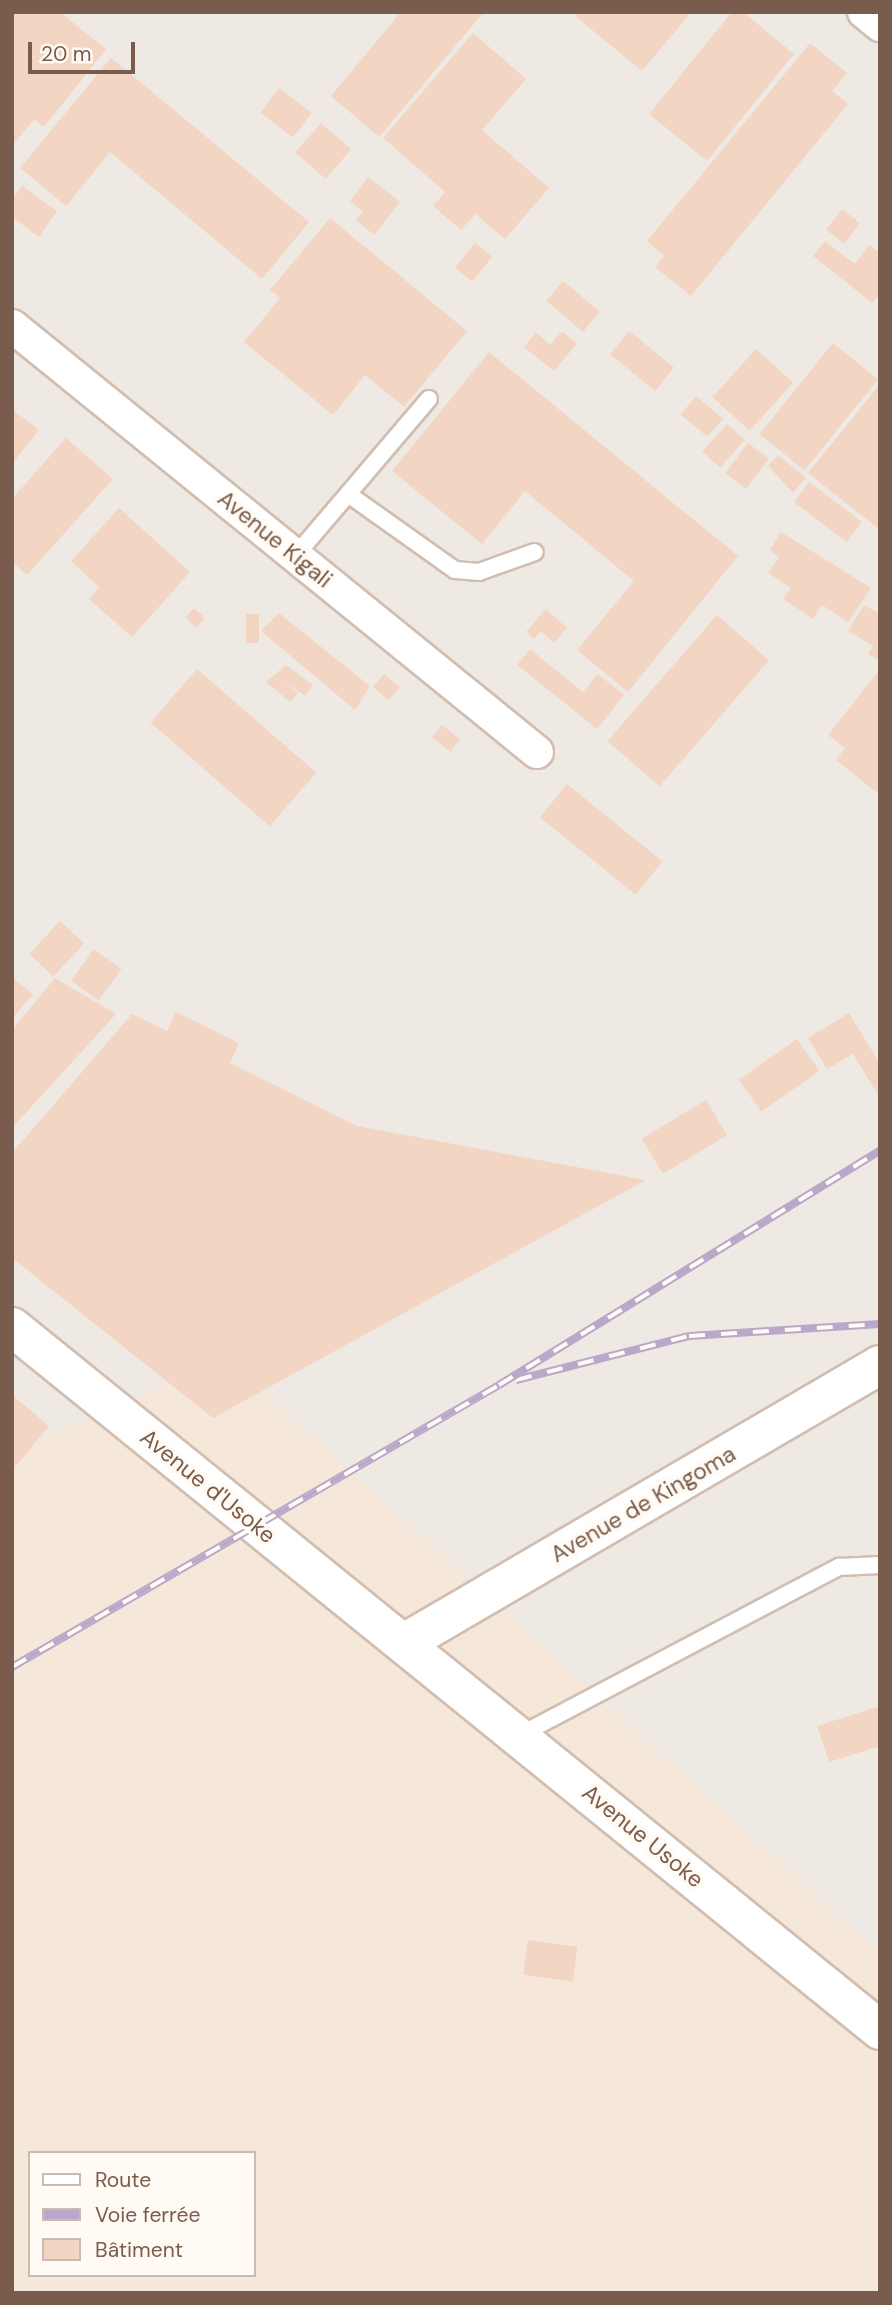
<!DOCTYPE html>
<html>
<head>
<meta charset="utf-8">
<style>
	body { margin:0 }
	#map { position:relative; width:892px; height:2305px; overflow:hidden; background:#fdf6ec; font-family:"DM Sans",sans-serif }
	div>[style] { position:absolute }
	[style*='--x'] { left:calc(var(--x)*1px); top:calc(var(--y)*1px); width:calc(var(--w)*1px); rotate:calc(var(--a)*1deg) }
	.residential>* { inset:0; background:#f5e8da }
	.industrial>* { inset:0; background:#efe9e4 }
	.building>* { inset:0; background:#f3d5c3; transform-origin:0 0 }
	.roads { filter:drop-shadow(2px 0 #d1beb0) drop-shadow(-2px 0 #d1beb0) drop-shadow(0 2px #d1beb0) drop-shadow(0 -2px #d1beb0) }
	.service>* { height:16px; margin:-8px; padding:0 8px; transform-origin:8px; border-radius:8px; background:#fff }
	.minor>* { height:32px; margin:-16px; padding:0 16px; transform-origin:16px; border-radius:16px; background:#fff }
	.tertiary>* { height:38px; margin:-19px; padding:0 19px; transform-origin:19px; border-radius:19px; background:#fff }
	.rail>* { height:8px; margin-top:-4px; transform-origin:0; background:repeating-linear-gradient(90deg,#fffaf3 0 16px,#b9a8c9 0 32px); box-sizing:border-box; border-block:2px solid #b9a8c9 }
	span { translate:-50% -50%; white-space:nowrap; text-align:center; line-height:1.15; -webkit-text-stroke:7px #fffaf3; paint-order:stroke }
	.street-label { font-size:23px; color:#7a5c4d }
	.frame { position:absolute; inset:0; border:14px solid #7a5c4d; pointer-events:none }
	.legend { position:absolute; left:28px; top:2151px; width:228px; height:126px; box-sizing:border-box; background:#fffaf3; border:2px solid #cabbb1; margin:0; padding:9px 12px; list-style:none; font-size:21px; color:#7a5c4d }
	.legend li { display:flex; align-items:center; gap:14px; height:35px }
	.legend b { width:35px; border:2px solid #cabbb1 }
	.scale { position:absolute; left:28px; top:42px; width:107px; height:32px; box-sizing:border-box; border:4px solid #7a5c4d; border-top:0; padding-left:9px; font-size:21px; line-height:24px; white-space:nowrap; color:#7a5c4d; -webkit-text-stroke:5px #fffaf3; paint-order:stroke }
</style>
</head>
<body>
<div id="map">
	<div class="residential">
		<i style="clip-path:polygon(evenodd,12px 12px,880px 12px,880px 2293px,12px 2293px,12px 12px,30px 2153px,254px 2153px,254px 2275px,30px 2275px,30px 2153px)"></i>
	</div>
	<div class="industrial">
		<i style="clip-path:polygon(12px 12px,880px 12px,880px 1953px,225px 1357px,12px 1451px)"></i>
	</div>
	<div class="building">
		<i style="clip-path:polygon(12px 12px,60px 12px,106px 49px,44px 127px,34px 119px,12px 146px)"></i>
		<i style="clip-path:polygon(401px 12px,484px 12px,379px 137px,331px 96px)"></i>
		<i style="clip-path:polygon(579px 12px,684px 12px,688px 16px,642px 71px,575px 16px)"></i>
		<i style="clip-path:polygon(732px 12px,743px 12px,794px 54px,707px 161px,649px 114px)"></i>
		<i style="clip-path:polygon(473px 33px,526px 79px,482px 130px,549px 188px,505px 239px,475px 214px,461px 230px,433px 206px,445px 192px,383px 138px)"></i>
		<i style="clip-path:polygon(810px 43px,847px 73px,832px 91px,848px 104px,691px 296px,655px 267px,664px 256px,647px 241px)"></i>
		<i style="clip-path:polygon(111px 58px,309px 222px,262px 279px,110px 152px,66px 206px,20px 168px)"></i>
		<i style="left:279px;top:88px;width:41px;height:31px;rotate:37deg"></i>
		<i style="left:321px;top:123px;width:40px;height:39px;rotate:41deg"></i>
		<i style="clip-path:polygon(368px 177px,400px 202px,374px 235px,356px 220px,363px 211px,350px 201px)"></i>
		<i style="clip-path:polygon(22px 186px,57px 211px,39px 237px,12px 217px,12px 200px)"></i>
		<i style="left:842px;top:209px;width:23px;height:26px;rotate:38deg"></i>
		<i style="clip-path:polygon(330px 218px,467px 331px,404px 407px,365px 375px,333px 415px,244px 342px,280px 298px,270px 290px)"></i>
		<i style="clip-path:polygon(825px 241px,855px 264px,869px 245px,880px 253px,880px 294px,872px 303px,813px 256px)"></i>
		<i style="left:475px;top:243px;width:22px;height:32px;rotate:39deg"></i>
		<i style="left:563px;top:281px;width:48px;height:26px;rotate:40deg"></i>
		<i style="clip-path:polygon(562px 331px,577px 344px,554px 371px,524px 347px,536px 332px,550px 345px)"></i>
		<i style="left:629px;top:331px;width:58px;height:30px;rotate:39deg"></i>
		<i style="left:833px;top:343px;width:58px;height:117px;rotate:39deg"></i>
		<i style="left:756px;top:349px;width:50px;height:65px;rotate:42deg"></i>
		<i style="clip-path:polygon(489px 352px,738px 556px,628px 692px,577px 650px,634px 581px,525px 491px,482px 544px,392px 471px)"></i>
		<i style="clip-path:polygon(880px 384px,880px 530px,808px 473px)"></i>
		<i style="left:696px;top:396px;width:35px;height:24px;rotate:40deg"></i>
		<i style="clip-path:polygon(12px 409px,39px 430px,12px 464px)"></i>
		<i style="left:727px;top:424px;width:24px;height:37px;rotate:42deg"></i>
		<i style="clip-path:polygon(66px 438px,113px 479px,27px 575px,12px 562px,12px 499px)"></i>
		<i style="left:748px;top:443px;width:26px;height:38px;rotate:37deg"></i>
		<i style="clip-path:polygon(778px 455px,806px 478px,793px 493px,768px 466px)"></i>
		<i style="left:809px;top:482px;width:66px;height:25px;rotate:37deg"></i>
		<i style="clip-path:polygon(119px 508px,190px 572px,132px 637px,89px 599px,99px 587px,71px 561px)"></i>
		<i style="clip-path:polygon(781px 532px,871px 588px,848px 622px,822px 605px,813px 619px,783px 599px,791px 588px,768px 573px,779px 557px,770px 550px)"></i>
		<i style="clip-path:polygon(864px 605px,880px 614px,880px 661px,868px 654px,873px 646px,848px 631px)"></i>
		<i style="left:194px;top:608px;width:15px;height:13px;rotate:42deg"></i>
		<i style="clip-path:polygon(546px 609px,567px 628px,554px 643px,541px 631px,534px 639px,526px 632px)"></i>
		<i style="clip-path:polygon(279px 613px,370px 686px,355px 710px,261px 631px)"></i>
		<i style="left:246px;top:614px;width:13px;height:29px"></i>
		<i style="left:717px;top:615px;width:69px;height:167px;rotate:41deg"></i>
		<i style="clip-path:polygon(530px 649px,583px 692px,598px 674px,624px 695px,597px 729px,517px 665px)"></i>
		<i style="clip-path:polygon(286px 665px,313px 685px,305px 696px,281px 679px,298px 693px,290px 702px,266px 682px)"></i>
		<i style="left:197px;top:669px;width:158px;height:71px;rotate:41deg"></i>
		<i style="clip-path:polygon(880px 669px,880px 795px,836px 760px,845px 748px,828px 735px)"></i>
		<i style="left:384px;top:674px;width:21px;height:17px;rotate:41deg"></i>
		<i style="left:442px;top:725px;width:23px;height:16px;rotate:38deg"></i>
		<i style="left:567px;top:784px;width:123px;height:43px;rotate:39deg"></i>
		<i style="left:60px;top:921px;width:33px;height:45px;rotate:43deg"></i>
		<i style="left:94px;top:949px;width:34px;height:39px;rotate:36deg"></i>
		<i style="clip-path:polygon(12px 977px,33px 994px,12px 1019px)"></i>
		<i style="clip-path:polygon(55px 978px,116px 1014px,12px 1128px,12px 1030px)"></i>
		<i style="clip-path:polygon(176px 1012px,239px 1043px,230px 1063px,357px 1126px,646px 1180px,213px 1418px,12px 1258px,12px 1153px,132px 1014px,167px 1031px)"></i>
		<i style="clip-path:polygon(849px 1013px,880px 1064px,880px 1098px,853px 1054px,827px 1069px,808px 1038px)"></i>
		<i style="left:797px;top:1039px;width:39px;height:71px;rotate:55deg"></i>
		<i style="left:706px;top:1100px;width:41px;height:75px;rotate:59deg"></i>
		<i style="clip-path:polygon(12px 1395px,49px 1426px,16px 1466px,12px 1463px)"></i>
		<i style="clip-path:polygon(880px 1706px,880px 1746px,829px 1762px,817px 1726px)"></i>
		<i style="left:528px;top:1940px;width:50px;height:35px;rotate:8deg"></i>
	</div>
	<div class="roads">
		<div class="service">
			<i style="--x:348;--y:494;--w:131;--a:35.4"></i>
			<i style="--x:455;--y:570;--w:24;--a:5"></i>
			<i style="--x:479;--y:572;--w:59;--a:-19.7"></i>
			<i style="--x:296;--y:555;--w:205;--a:-49.6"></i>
			<i style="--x:520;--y:1735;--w:361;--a:-27.8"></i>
			<i style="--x:839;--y:1567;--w:41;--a:-2.8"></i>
		</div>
		<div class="minor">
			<i style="--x:864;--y:12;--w:21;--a:39"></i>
			<i style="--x:12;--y:326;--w:676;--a:39.06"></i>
		</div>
		<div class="tertiary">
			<i style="--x:12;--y:1327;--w:1117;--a:39"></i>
			<i style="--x:406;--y:1642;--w:549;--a:-30.3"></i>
		</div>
	</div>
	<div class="rail">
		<i style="--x:516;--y:1380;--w:179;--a:-14.3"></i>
		<i style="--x:689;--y:1336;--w:191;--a:-3.6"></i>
		<i style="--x:12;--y:1667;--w:563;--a:-30.07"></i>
		<i style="--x:499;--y:1385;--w:447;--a:-31.6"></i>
	</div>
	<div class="street-label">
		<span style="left:275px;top:539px;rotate:39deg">Avenue Kigali</span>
		<span style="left:208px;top:1486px;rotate:39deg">Avenue d'Usoke</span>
		<span style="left:643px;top:1504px;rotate:-30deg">Avenue de Kingoma</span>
		<span style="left:643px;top:1836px;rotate:39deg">Avenue Usoke</span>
	</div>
	<div class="frame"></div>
	<ul class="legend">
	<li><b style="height:9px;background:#fff"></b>Route</li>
	<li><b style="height:9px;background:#b9a8c9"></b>Voie ferrée</li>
	<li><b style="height:19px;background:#f3d5c3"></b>Bâtiment</li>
	</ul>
	<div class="scale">20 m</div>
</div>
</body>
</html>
